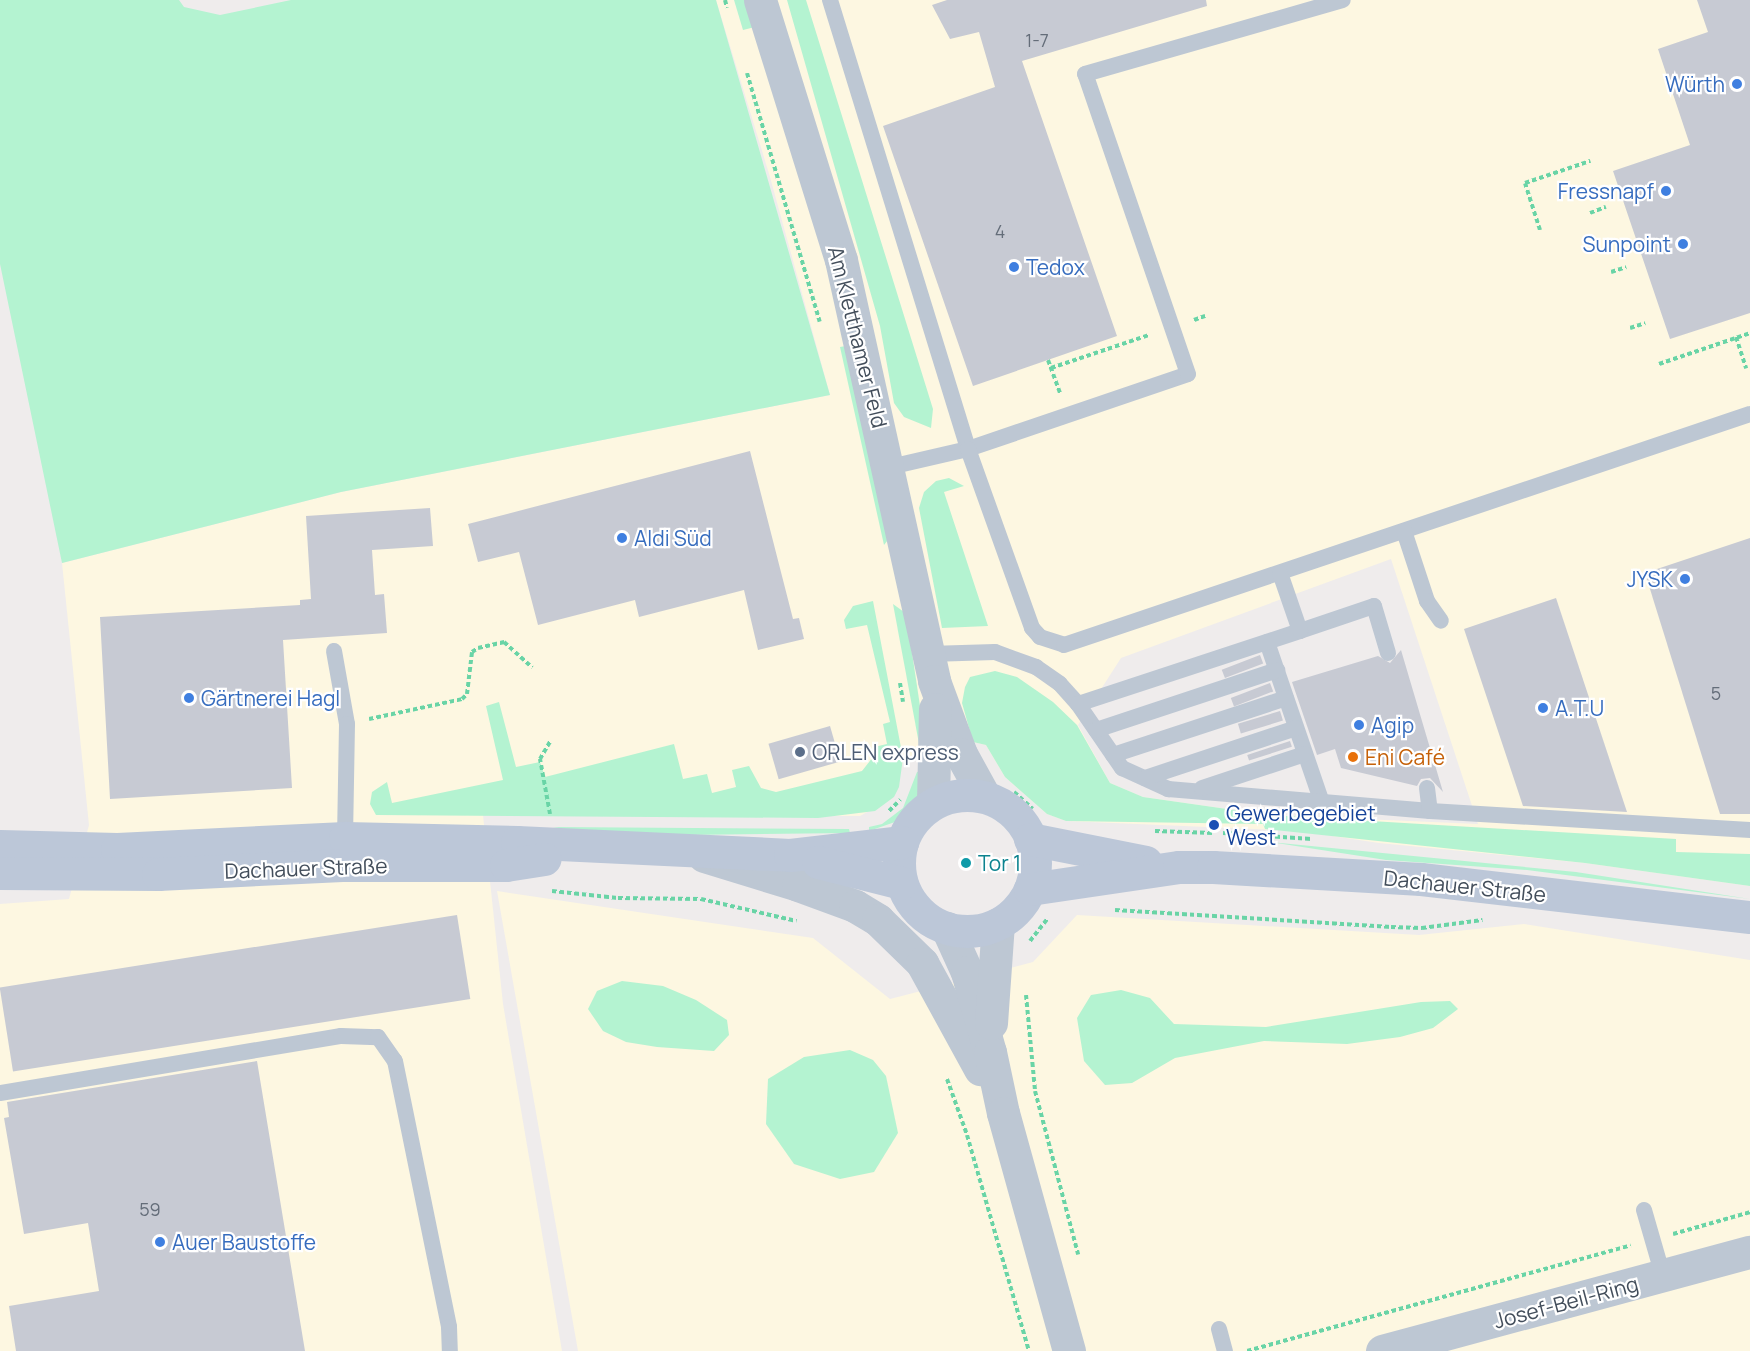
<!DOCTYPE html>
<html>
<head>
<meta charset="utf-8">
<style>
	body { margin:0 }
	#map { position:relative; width:1750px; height:1351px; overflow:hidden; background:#efecec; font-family:Manrope,sans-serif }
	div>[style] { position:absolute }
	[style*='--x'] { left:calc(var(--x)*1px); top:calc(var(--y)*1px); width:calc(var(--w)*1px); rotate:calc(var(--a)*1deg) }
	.commercial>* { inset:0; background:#fdf7e1 }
	.green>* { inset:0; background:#b4f3d1 }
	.building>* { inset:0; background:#c7cad3; transform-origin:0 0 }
	.path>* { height:4px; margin-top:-2px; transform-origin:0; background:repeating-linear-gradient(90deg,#69d4a6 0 4.5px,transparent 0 7.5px) }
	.lane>* { height:16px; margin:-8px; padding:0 8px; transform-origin:8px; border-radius:8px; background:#bdc7d3 }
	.street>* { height:33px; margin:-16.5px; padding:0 16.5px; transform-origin:16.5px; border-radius:16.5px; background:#bdc7d3 }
	.secondary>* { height:33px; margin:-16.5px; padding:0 16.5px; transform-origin:16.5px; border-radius:16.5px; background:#bcc7d8 }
	.secondary>.ring { margin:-16.5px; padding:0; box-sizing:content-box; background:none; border:33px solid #bcc7d8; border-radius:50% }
	.dots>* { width:16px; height:16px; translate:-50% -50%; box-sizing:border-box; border:3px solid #fff; border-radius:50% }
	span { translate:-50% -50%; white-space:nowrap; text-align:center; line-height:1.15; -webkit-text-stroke:4.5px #fff; paint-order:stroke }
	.number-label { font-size:18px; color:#646d79 }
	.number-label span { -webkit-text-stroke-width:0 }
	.shop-label { font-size:21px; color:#366cbe }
	.right { translate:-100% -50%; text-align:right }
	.left { translate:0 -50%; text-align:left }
	.street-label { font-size:21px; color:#434e5b }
	.service-label { font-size:21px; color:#4e5e75 }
	.food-label { font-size:21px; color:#c56008 }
	.transit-label { font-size:21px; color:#164399 }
	.culture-label { font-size:21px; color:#0d838f }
</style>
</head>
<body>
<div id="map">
	<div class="commercial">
		<i style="clip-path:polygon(evenodd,716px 0,1750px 0,1750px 886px,1585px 863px,1379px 843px,1299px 831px,1066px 821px,1047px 814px,1005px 777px,986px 745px,973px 742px,904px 758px,894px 797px,860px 816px,483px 815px,503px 1004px,562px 1351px,0 1351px,0 904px,69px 899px,89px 825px,62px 563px,341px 492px,830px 395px,770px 177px,716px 0,1391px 559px,1478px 824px,1269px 815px,1143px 797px,1110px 783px,1078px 725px,1121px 658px,1391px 559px)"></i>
		<i style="clip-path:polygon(497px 891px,813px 938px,890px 999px,1033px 962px,1077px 915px,1419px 935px,1524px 924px,1750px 960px,1750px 1351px,578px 1351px)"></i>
	</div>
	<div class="green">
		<i style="clip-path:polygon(0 0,179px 0,184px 7px,220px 15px,291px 0,716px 0,830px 395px,341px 492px,62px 563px,0 264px)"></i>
		<i style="clip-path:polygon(734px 0,746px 0,755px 27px,743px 30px)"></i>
		<i style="clip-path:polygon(787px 0,806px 0,933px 409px,931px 428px,904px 417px,894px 403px,880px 326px)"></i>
		<i style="clip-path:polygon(851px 345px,891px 536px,884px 545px,840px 347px)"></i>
		<i style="clip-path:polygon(949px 478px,964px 486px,944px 492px,988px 626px,942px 628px,919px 508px,924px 492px,936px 481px)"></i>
		<i style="clip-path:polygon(873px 601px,903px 758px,899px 787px,894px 797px,875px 811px,818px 818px,376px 815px,370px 804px,372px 792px,387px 782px,392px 803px,503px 780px,486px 706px,499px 702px,516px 767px,540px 762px,545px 777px,674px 744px,683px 779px,707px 774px,712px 793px,736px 787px,732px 770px,749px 766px,761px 788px,776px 792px,862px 771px,873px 757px,874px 747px,887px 744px,883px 724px,890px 722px,867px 625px,846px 629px,844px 620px,853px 606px)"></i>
		<i style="clip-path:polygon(893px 604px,904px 612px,908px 626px,923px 726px,920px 749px)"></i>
		<i style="clip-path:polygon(995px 671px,1017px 677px,1053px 702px,1077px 725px,1110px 783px,1143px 797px,1269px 815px,1676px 839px,1676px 852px,1750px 854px,1750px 886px,1585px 863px,1265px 829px,1263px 824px,1066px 821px,1047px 814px,1005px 777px,986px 745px,973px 742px,962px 703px,965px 687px,970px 677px)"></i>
		<i style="clip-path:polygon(925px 770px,917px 798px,908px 811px,895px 822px,869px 831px,869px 827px,882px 824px,903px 808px,917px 772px)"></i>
		<i style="clip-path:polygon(553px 827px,849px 829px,850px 833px,605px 836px)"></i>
		<i style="clip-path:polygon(1270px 842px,1576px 872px,1750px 899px,1527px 870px,1386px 860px)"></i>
		<i style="clip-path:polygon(622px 981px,663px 986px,696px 1000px,727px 1020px,729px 1035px,714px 1051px,657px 1047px,626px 1042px,603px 1031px,588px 1009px,597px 991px)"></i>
		<i style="clip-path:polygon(1121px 990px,1150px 998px,1174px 1024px,1266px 1027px,1421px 1002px,1450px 1001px,1458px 1009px,1433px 1028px,1400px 1037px,1347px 1044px,1264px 1041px,1175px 1058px,1132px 1083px,1105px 1085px,1084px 1061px,1077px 1018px,1091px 995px)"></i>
		<i style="clip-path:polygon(850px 1050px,873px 1060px,886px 1076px,898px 1133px,874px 1172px,840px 1179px,794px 1164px,766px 1124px,768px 1079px,804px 1057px)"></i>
	</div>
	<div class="building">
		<i style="clip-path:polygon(947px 0,1206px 0,1207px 6px,1022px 61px,1117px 336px,973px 386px,883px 126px,995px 87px,979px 32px,950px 39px,932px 5px)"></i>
		<i style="clip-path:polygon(1697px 0,1750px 0,1750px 313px,1670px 339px,1613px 171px,1690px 145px,1658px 49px,1708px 32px)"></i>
		<i style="clip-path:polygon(750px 451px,793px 619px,799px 618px,804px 639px,758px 650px,744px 590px,639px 617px,635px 600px,538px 625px,519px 552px,478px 562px,468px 524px)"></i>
		<i style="clip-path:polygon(430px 508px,433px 546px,372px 550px,375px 595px,384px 594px,387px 633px,283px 640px,292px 788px,110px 799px,100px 617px,300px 605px,300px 600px,311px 599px,306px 516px)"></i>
		<i style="clip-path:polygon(1750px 538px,1750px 814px,1720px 814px,1645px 573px)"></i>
		<i style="clip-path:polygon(1556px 598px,1627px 812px,1523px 806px,1464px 629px)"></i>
		<i style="clip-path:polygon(1401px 650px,1443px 792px,1430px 778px,1421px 779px,1417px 786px,1341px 768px,1335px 749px,1317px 755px,1292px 682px,1378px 656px,1390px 663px)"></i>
		<i style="left:1260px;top:655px;width:9px;height:41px;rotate:69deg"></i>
		<i style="left:1270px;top:683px;width:9px;height:42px;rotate:69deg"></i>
		<i style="left:1280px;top:711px;width:10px;height:44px;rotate:73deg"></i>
		<i style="left:830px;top:726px;width:37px;height:64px;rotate:74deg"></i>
		<i style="left:1290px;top:741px;width:6px;height:45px;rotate:72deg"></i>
		<i style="left:457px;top:915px;width:85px;height:463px;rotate:81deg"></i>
		<i style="clip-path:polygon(257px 1061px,305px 1351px,16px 1351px,9px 1306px,99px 1291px,88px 1223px,24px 1234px,4px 1118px,9px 1117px,7px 1102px)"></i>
	</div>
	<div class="path">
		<i style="--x:725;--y:0;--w:8;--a:76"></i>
		<i style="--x:747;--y:73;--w:259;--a:73.7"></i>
		<i style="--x:1590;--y:213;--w:17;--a:-21"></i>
		<i style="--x:1540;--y:230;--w:49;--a:-107.7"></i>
		<i style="--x:1525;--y:183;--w:69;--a:-18.7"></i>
		<i style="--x:1611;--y:272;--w:16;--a:-18"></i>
		<i style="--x:1194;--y:320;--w:12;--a:-20"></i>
		<i style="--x:1630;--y:328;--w:16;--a:-18"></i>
		<i style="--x:1736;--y:337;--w:33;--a:72"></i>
		<i style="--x:1048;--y:360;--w:35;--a:70"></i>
		<i style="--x:1659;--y:364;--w:96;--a:-18.8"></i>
		<i style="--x:1051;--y:368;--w:103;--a:-18.6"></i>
		<i style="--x:900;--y:683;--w:19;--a:81"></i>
		<i style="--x:369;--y:719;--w:95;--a:-12.1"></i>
		<i style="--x:462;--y:699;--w:7;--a:-45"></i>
		<i style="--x:467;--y:694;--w:42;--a:-83.2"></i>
		<i style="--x:472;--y:652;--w:7;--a:-34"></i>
		<i style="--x:478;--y:648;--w:27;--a:-13"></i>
		<i style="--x:504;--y:642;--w:38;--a:42"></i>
		<i style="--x:1014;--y:792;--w:25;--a:42"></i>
		<i style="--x:889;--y:811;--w:16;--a:-45"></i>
		<i style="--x:550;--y:814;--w:56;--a:-100.3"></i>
		<i style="--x:540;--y:759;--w:22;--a:-60"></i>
		<i style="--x:1155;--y:831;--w:58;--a:2"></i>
		<i style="--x:1223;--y:833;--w:89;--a:3.9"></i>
		<i style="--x:552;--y:891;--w:66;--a:6.1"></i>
		<i style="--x:618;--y:898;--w:83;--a:0.7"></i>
		<i style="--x:701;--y:899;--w:98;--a:13"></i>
		<i style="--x:1115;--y:910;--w:277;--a:3.5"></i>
		<i style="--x:1391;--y:927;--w:31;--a:2"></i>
		<i style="--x:1422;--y:928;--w:61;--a:-7.6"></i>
		<i style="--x:1030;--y:941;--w:28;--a:-52"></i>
		<i style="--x:1026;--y:995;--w:96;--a:84.6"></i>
		<i style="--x:1035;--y:1091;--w:169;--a:75.2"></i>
		<i style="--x:947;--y:1079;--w:59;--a:70.3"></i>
		<i style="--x:967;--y:1135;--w:225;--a:74"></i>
		<i style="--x:1673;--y:1234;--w:80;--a:-15.9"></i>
		<i style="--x:1247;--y:1351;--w:398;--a:-15.4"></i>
	</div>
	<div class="lane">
		<i style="--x:830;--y:0;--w:470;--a:72.9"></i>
		<i style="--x:968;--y:449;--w:232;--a:-18.8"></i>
		<i style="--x:1188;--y:374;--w:317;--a:-108.9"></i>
		<i style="--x:1085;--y:74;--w:268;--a:-16"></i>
		<i style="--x:890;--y:467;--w:80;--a:-13"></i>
		<i style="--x:968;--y:449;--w:190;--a:70.3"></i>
		<i style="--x:1032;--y:628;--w:12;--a:48"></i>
		<i style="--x:1040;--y:637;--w:25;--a:18"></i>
		<i style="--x:1064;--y:645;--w:724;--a:-18.61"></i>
		<i style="--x:1404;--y:531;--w:74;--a:71.8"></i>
		<i style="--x:1427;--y:601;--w:24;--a:55"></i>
		<i style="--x:1300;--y:631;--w:78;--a:-18.7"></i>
		<i style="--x:1374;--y:606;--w:49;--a:73.4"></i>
		<i style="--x:1267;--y:642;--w:167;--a:71.1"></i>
		<i style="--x:334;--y:651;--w:74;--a:79.9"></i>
		<i style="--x:347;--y:724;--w:119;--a:91"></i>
		<i style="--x:929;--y:654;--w:66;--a:-1.7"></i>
		<i style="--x:995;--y:652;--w:44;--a:20.1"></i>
		<i style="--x:1036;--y:667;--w:29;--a:35"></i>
		<i style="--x:1060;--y:684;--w:27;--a:48"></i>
		<i style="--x:1078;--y:704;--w:78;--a:55.5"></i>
		<i style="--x:1122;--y:768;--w:51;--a:24.5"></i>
		<i style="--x:1168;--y:789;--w:263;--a:4.8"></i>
		<i style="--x:1430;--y:811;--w:321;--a:3.4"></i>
		<i style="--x:1078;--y:704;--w:234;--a:-18.2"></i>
		<i style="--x:1300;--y:631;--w:61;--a:-109"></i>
		<i style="--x:1096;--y:730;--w:191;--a:-18.3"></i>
		<i style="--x:1113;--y:755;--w:182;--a:-18.2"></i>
		<i style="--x:1145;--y:778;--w:159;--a:-18.3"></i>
		<i style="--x:1202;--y:788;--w:108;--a:-18.3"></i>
		<i style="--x:1427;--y:788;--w:23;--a:83"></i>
		<i style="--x:0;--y:1093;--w:346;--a:-9.5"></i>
		<i style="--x:341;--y:1036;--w:37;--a:2"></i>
		<i style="--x:378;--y:1037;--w:29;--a:55"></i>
		<i style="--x:395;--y:1061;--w:271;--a:78.5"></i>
		<i style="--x:449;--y:1327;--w:24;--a:88"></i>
		<i style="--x:1644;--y:1210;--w:69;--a:73.9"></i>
		<i style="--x:1219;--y:1329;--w:23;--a:75"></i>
	</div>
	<div class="street">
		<i style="--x:760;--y:0;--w:272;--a:72.7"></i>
		<i style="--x:841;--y:260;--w:431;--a:77.5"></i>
		<i style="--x:934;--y:681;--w:78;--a:69.7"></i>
		<i style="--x:961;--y:754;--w:46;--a:61.2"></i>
		<i style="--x:933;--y:803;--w:94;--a:-88.8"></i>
		<i style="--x:704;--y:856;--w:98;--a:17.1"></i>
		<i style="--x:798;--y:885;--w:61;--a:20.2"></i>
		<i style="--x:855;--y:906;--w:27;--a:31"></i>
		<i style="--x:878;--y:920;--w:62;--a:44.3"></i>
		<i style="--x:922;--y:963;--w:121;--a:61.3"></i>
		<i style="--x:947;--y:928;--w:48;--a:65.6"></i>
		<i style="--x:967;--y:972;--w:83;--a:74"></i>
		<i style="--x:990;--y:1052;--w:62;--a:78"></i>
		<i style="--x:1003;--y:1113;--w:247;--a:74.5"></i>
		<i style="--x:991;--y:1023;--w:99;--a:-86"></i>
		<i style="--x:1382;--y:1351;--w:381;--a:-15.1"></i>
	</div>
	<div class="secondary">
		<i class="ring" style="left:899px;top:795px;width:103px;height:103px"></i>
		<i style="--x:1030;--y:839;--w:118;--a:11.2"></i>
		<i style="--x:0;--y:846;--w:117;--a:1.5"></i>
		<i style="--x:117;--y:849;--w:228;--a:-2.8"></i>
		<i style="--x:345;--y:838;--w:172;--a:1.3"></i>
		<i style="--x:517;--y:842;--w:273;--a:2.7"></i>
		<i style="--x:790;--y:855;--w:113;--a:-6.6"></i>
		<i style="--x:818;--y:862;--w:86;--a:14.2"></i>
		<i style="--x:0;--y:873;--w:158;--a:0.4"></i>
		<i style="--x:158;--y:874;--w:184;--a:-2.8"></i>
		<i style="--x:342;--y:865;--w:164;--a:0"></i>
		<i style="--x:506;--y:865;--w:39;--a:-9"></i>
		<i style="--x:1030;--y:889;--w:151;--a:-8.4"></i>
		<i style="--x:1179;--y:867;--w:34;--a:0"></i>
		<i style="--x:1213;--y:867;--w:208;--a:3.3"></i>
		<i style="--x:1421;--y:879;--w:331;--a:6.6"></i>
	</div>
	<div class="dots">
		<i style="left:1737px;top:84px;background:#3f7fe0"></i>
		<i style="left:1666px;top:191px;background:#3f7fe0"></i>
		<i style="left:1683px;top:244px;background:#3f7fe0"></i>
		<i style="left:1014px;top:267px;background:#3f7fe0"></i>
		<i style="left:622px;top:538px;background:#3f7fe0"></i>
		<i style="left:1685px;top:579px;background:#3f7fe0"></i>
		<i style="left:189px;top:698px;background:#3f7fe0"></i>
		<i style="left:1543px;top:708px;background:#3f7fe0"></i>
		<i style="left:1359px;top:725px;background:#3f7fe0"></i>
		<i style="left:800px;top:752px;background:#5c6f8a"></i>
		<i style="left:1353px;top:757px;background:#e8710a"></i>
		<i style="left:1214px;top:825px;background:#1a4fb4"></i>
		<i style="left:966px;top:863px;background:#0f9aa8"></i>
		<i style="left:160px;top:1242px;background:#3f7fe0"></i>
	</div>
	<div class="number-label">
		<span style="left:1037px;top:40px">1-7</span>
		<span style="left:1000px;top:231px">4</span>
		<span style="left:1716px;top:693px">5</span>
		<span style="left:150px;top:1209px">59</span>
	</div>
	<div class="shop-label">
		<span class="right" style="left:1725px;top:84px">Würth</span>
		<span class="right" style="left:1654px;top:191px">Fressnapf</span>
		<span class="right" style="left:1671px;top:244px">Sunpoint</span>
		<span class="left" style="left:1026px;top:267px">Tedox</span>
		<span class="left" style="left:634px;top:538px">Aldi Süd</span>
		<span class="right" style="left:1673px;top:579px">JYSK</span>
		<span class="left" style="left:201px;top:698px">Gärtnerei Hagl</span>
		<span class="left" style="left:1555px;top:708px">A.T.U</span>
		<span class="left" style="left:1371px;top:725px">Agip</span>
		<span class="left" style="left:172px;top:1242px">Auer Baustoffe</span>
	</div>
	<div class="street-label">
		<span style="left:858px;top:337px;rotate:76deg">Am Kletthamer Feld</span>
		<span style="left:306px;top:868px;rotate:-2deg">Dachauer Straße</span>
		<span style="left:1465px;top:886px;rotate:6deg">Dachauer Straße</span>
		<span style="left:1566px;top:1302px;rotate:-15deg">Josef-Beil-Ring</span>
	</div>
	<div class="service-label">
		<span class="left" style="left:812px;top:752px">ORLEN express</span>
	</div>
	<div class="food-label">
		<span class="left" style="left:1365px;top:757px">Eni Café</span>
	</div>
	<div class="transit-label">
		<span class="left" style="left:1226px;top:825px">Gewerbegebiet<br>West</span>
	</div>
	<div class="culture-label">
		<span class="left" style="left:978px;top:863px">Tor 1</span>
	</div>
</div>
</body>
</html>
